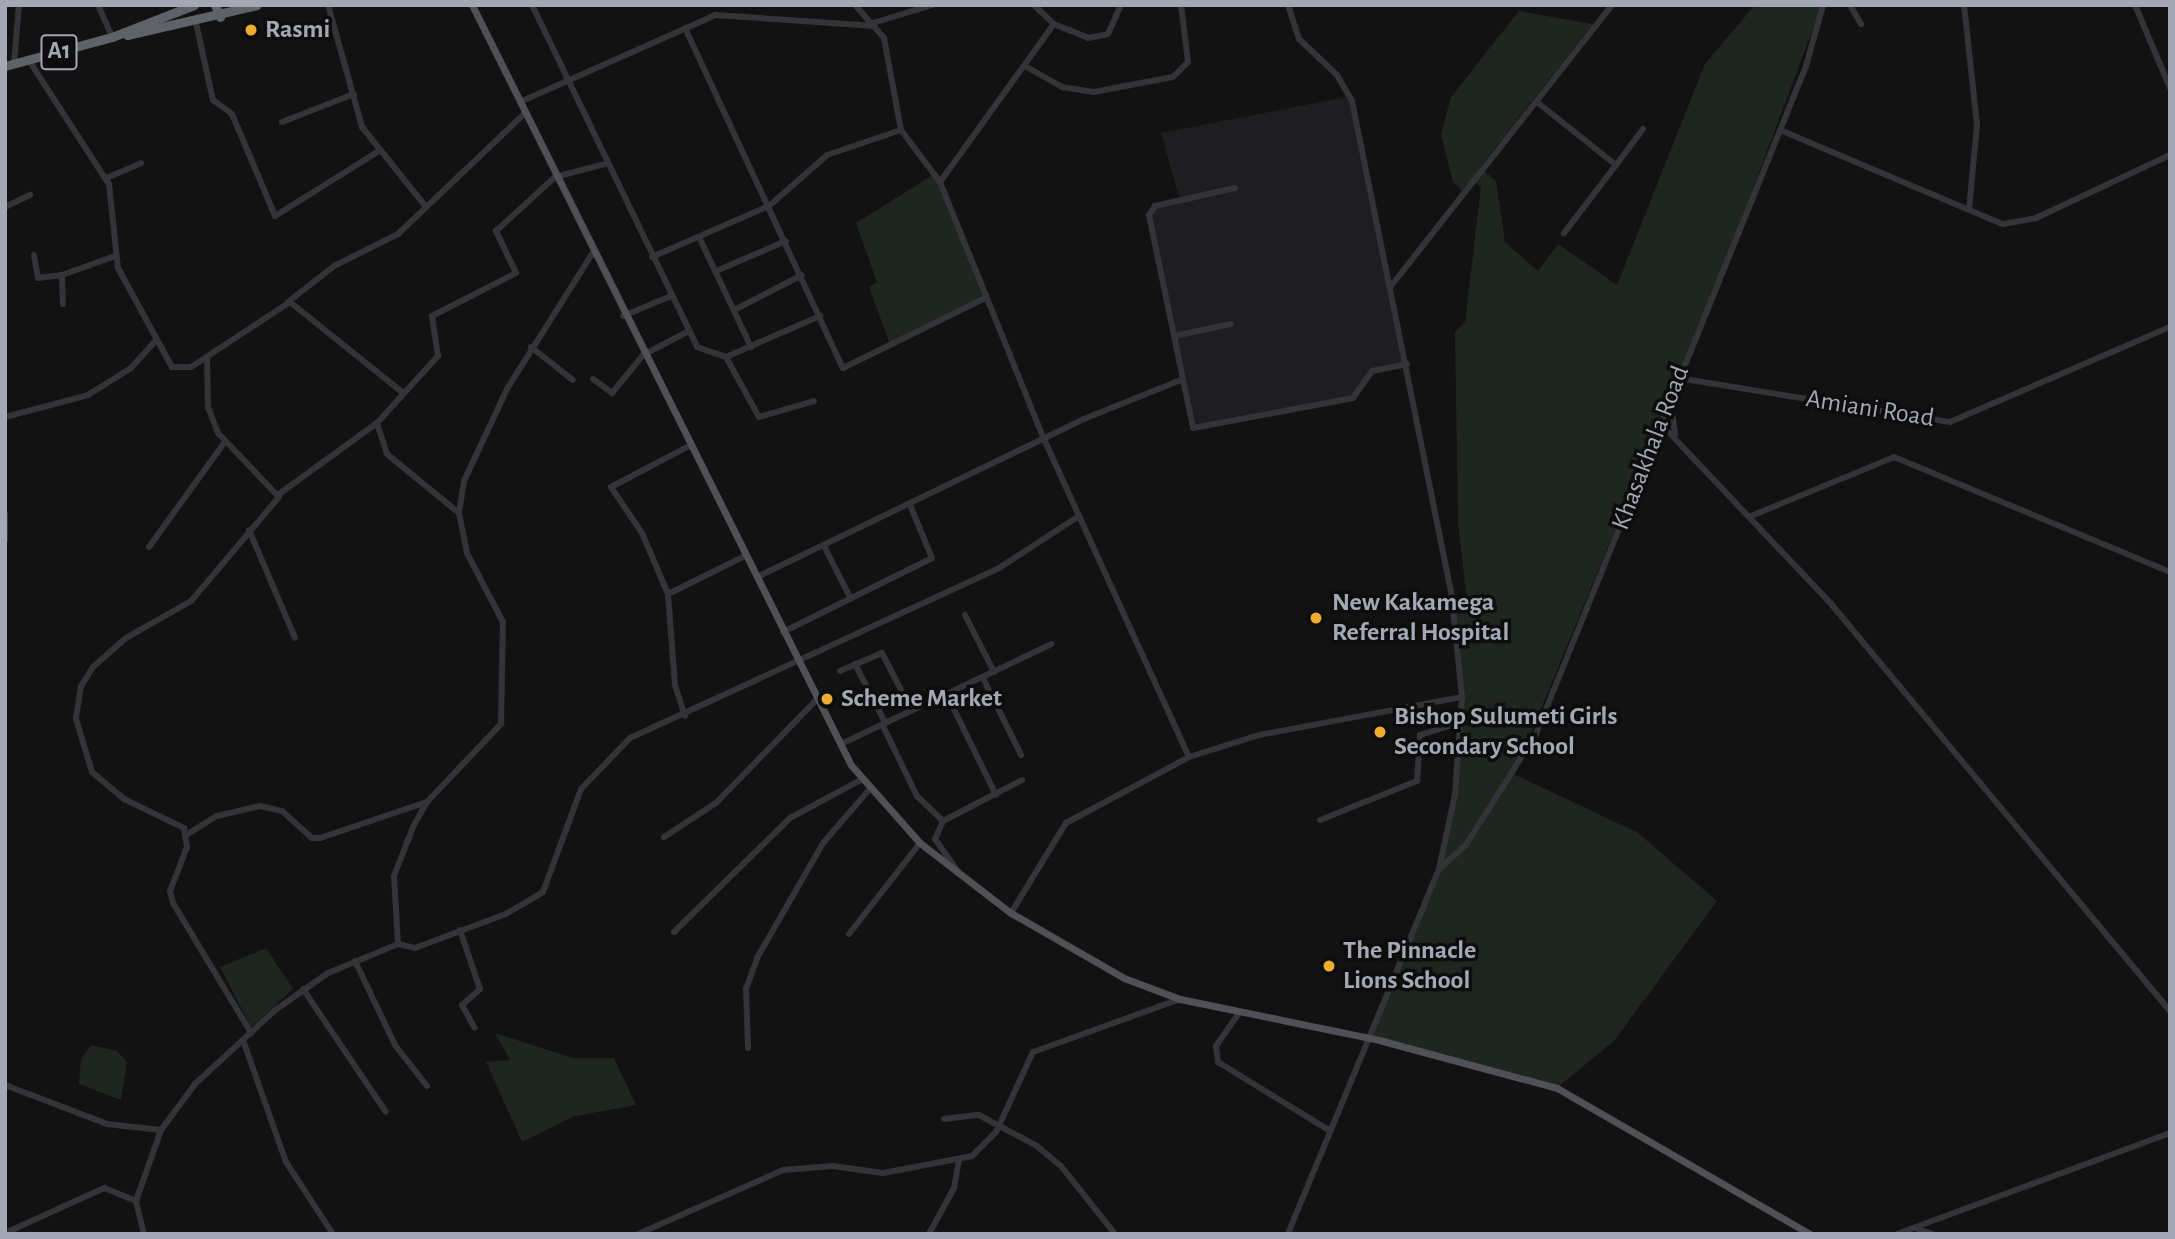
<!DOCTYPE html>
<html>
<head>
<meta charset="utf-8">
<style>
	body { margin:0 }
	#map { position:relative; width:2175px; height:1239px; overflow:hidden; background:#121213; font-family:"Alegreya Sans",sans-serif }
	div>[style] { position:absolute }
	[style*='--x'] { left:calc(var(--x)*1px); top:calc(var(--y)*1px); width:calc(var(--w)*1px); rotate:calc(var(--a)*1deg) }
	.built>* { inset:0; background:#1e1e20 }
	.green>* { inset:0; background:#1e261f }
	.minor>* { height:6px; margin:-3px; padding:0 3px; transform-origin:3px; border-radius:3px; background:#333438 }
	.major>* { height:7px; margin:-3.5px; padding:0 3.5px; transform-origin:3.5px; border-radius:3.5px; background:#4f5157 }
	.highway>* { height:9px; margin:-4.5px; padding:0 4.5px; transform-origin:4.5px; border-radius:4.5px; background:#5f6269 }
	.dots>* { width:19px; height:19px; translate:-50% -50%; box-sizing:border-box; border:4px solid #0d0d0e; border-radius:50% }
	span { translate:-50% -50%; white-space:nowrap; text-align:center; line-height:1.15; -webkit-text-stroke:7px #0d0d0e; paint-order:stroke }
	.shield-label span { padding:2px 5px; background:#0d0d0e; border:2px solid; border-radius:5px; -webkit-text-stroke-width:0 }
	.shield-label { font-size:24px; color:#a3a8b4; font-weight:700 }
	.poi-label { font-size:26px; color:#a3a8b4; font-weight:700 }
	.left { translate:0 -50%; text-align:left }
	.street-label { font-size:26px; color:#a3a8b4 }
	.frame { position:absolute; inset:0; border:7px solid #a3a8b4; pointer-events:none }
</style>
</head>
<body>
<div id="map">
	<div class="built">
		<i style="clip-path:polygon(1351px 96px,1406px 364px,1375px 370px,1352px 397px,1194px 428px,1150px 216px,1155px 207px,1180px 201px,1161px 133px)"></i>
	</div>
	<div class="green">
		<i style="clip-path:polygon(1755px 5px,1822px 5px,1722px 271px,1514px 774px,1638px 833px,1717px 901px,1614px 1041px,1558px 1087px,1371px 1038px,1441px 871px,1457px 795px,1463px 716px,1455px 612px,1468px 610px,1458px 523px,1455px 332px,1465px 322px,1481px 187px,1474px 181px,1465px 193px,1453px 182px,1441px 134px,1451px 97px,1519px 11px,1593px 24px,1480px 167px,1496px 181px,1505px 242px,1538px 271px,1558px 244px,1617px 285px,1705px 64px)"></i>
		<i style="clip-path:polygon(936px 173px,985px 298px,891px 347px,869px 287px,877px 282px,856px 223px)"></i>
		<i style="clip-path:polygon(266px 948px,293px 989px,251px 1027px,220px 967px)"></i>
		<i style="clip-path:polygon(495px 1033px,573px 1058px,614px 1058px,636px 1105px,575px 1116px,522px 1142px,486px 1062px,510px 1060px)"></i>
		<i style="clip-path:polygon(91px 1045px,117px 1051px,127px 1062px,121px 1100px,79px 1084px,81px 1059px)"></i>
	</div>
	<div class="minor">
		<i style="--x:98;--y:5;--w:35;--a:66"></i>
		<i style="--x:328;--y:5;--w:127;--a:74.4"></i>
		<i style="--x:362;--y:127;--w:102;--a:51.3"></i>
		<i style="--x:532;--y:5;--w:380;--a:64.2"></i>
		<i style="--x:697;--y:347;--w:31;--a:19"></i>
		<i style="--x:726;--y:357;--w:103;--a:-23.6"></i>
		<i style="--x:855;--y:5;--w:44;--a:48.7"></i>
		<i style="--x:884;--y:38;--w:94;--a:79.5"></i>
		<i style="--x:901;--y:130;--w:65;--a:53.1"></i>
		<i style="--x:940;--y:182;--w:277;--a:68"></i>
		<i style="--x:1044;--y:439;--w:349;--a:65.5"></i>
		<i style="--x:1034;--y:5;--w:28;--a:44"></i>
		<i style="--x:1054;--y:24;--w:37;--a:22"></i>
		<i style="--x:1088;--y:38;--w:20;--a:-11"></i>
		<i style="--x:1108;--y:34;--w:32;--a:-66"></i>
		<i style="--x:1288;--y:5;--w:36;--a:72"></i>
		<i style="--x:1299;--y:39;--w:52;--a:43.5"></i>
		<i style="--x:1337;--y:75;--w:30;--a:60"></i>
		<i style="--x:1352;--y:101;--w:499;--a:78.6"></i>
		<i style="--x:1451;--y:590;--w:108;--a:84.1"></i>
		<i style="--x:1462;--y:697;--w:97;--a:94.1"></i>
		<i style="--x:1455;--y:794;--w:77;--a:102"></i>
		<i style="--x:1439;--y:869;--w:395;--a:112.5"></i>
		<i style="--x:1850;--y:5;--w:22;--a:60"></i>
		<i style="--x:1964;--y:5;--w:121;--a:83.8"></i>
		<i style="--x:1977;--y:125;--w:85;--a:95.4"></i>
		<i style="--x:2135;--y:5;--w:90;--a:67.1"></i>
		<i style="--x:196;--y:23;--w:79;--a:77.6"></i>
		<i style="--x:213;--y:100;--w:24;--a:36"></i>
		<i style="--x:232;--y:114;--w:111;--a:67.1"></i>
		<i style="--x:275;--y:216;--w:123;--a:-32"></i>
		<i style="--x:873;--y:23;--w:62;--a:-17"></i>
		<i style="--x:685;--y:28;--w:375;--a:65.1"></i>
		<i style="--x:843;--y:368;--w:158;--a:-26.2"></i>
		<i style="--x:28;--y:59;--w:149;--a:57.1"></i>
		<i style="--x:109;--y:184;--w:84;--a:83.9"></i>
		<i style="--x:118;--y:268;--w:113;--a:61.4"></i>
		<i style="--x:172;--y:367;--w:19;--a:0"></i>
		<i style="--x:191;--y:367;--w:118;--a:-33.3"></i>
		<i style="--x:290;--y:302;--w:145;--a:38.8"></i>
		<i style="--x:14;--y:63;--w:58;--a:-85.1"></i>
		<i style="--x:1025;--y:66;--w:43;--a:29.6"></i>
		<i style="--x:1062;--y:87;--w:32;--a:9"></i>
		<i style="--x:1094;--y:92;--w:80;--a:-10.8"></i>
		<i style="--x:1173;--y:77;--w:21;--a:-45"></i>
		<i style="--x:1188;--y:62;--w:57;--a:-97"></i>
		<i style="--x:520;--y:102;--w:214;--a:-24"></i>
		<i style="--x:715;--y:15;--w:160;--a:3.9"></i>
		<i style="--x:1537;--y:102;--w:101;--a:38.6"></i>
		<i style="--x:1616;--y:165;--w:86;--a:127.4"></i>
		<i style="--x:282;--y:122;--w:77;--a:-21.3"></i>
		<i style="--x:1780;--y:130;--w:242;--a:22.9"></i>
		<i style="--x:2003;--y:224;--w:34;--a:-10"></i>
		<i style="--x:2036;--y:218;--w:148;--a:-25.2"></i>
		<i style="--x:1616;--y:165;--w:45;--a:-53.1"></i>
		<i style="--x:106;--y:178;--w:38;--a:-23"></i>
		<i style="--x:940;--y:182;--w:195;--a:-54.2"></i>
		<i style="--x:1235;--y:188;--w:82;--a:167.3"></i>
		<i style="--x:1155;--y:206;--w:11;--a:124"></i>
		<i style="--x:1149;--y:215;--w:217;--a:78.3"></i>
		<i style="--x:1193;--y:428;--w:163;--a:-10.6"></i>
		<i style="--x:1353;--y:398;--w:33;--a:-55"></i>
		<i style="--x:1372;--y:371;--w:36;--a:-11"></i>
		<i style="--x:5;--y:207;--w:28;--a:-26"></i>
		<i style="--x:699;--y:237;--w:122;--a:64.7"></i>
		<i style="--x:34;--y:255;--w:23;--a:80"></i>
		<i style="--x:38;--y:278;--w:24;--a:-7"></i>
		<i style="--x:652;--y:257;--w:128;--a:-23.6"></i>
		<i style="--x:769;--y:206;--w:77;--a:-41.3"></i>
		<i style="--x:827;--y:155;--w:78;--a:-18.7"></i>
		<i style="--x:716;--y:271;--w:76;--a:-23.2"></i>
		<i style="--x:1391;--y:286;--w:357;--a:-51.8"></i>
		<i style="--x:288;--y:302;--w:58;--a:-38"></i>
		<i style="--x:334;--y:266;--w:72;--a:-26.6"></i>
		<i style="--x:398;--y:234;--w:175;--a:-43.6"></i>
		<i style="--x:63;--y:304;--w:29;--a:-92"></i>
		<i style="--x:62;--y:275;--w:56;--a:-19.7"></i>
		<i style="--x:734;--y:310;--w:76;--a:-27.2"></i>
		<i style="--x:623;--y:316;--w:52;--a:-22.6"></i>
		<i style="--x:1174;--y:336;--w:58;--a:-11.9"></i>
		<i style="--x:531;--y:347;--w:53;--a:38.2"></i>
		<i style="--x:207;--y:357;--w:50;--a:88.9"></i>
		<i style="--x:208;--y:407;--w:28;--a:69"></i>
		<i style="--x:218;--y:433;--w:88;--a:46.4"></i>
		<i style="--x:279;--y:497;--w:136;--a:130.2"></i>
		<i style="--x:191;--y:601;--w:75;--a:150.4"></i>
		<i style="--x:126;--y:638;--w:44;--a:138.7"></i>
		<i style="--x:93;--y:667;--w:22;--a:122"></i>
		<i style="--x:81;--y:686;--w:33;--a:99"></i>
		<i style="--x:76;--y:719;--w:55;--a:73.2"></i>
		<i style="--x:92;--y:772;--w:42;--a:40.2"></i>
		<i style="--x:124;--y:799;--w:67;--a:25.8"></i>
		<i style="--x:184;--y:828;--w:19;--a:81"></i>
		<i style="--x:187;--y:847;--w:47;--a:111.1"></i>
		<i style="--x:170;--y:891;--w:12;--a:76"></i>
		<i style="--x:173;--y:903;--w:152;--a:59"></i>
		<i style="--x:726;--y:357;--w:68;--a:61.2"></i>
		<i style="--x:759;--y:417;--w:57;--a:-16.2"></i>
		<i style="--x:1678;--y:378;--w:276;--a:9.2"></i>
		<i style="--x:1950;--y:422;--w:240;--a:-23.4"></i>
		<i style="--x:593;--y:379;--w:24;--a:36"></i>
		<i style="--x:612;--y:393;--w:49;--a:-50.8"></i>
		<i style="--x:643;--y:355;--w:50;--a:-27.6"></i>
		<i style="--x:1671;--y:402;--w:33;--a:83"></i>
		<i style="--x:5;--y:417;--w:86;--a:-14.8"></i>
		<i style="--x:88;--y:395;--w:51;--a:-32.1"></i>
		<i style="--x:131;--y:368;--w:38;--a:-48"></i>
		<i style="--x:1661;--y:424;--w:249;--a:46.6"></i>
		<i style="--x:1832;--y:605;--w:528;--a:50.22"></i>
		<i style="--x:279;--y:494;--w:121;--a:-35.9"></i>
		<i style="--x:459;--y:513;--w:93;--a:-140.7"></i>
		<i style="--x:387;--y:454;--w:33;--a:-108"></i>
		<i style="--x:377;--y:423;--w:91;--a:-47.7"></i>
		<i style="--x:438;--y:356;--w:40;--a:-98.5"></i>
		<i style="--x:432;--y:316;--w:94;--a:-27.1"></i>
		<i style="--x:516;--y:273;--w:47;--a:-115.5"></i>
		<i style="--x:496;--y:231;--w:80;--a:-42.5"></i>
		<i style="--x:555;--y:177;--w:52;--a:-14.6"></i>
		<i style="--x:5;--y:514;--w:26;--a:90"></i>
		<i style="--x:1751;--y:516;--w:155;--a:-22.4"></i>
		<i style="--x:1894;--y:457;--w:299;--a:22.6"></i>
		<i style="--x:249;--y:530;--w:117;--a:66.9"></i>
		<i style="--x:824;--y:546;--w:59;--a:63"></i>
		<i style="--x:149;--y:547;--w:128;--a:-54.2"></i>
		<i style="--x:757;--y:577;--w:363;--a:-25.8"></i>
		<i style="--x:1084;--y:419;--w:107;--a:-22"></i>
		<i style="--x:668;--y:594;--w:66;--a:-113.1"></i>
		<i style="--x:642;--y:533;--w:55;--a:-124"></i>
		<i style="--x:611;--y:487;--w:88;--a:-27.7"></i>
		<i style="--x:965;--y:615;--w:64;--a:63"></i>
		<i style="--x:783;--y:632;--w:166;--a:-26.4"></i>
		<i style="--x:932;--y:558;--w:57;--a:-112.5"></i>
		<i style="--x:855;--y:664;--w:65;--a:62.7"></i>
		<i style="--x:840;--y:671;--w:46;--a:-23.2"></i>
		<i style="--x:882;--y:653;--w:65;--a:62.7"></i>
		<i style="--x:983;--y:678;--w:86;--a:63.7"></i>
		<i style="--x:947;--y:695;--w:111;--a:63.9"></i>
		<i style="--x:685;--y:716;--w:33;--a:-108"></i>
		<i style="--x:675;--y:685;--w:91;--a:-94.4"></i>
		<i style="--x:668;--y:594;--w:86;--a:-26.3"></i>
		<i style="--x:882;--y:724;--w:80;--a:64.1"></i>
		<i style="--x:917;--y:796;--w:36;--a:44"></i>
		<i style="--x:841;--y:744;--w:233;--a:-25.4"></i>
		<i style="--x:1320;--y:820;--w:105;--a:-21.9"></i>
		<i style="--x:1417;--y:781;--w:46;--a:-86.3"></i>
		<i style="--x:1420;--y:735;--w:44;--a:-17.2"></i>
		<i style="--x:186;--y:835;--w:36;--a:-32"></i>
		<i style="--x:217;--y:816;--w:44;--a:-13.1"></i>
		<i style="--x:260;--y:806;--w:23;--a:13"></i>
		<i style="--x:282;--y:811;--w:40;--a:42"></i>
		<i style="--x:312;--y:838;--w:8;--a:0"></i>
		<i style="--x:320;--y:838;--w:113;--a:-18.6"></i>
		<i style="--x:664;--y:837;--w:62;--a:-33.2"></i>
		<i style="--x:716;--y:803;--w:145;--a:-45.8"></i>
		<i style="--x:1439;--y:869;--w:36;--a:-42"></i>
		<i style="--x:1466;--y:845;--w:131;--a:-57.8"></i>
		<i style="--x:1536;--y:734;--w:721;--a:-67.99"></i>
		<i style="--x:1806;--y:66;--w:63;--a:-74.4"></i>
		<i style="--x:959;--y:873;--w:42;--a:-125.2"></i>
		<i style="--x:935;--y:839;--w:20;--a:-66"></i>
		<i style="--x:943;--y:821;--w:89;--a:-27.4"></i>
		<i style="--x:1011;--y:913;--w:105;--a:-58.6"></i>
		<i style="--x:1066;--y:823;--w:140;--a:-28.2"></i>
		<i style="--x:1189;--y:757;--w:73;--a:-17.4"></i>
		<i style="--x:1259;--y:735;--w:207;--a:-10.6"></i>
		<i style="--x:460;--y:930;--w:62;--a:71.3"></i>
		<i style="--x:480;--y:989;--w:24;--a:138"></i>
		<i style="--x:462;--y:1005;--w:26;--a:61"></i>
		<i style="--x:674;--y:932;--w:163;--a:-44.5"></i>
		<i style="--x:790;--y:818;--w:81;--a:-28.2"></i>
		<i style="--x:849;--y:934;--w:115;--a:-52"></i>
		<i style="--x:398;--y:944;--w:17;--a:13"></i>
		<i style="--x:415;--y:948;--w:97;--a:-20.5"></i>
		<i style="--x:506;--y:914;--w:43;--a:-30.7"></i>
		<i style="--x:543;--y:892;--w:110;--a:-69.7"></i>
		<i style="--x:581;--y:789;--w:71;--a:-46.1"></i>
		<i style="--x:630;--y:738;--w:406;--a:-24.7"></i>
		<i style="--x:999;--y:568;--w:95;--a:-33"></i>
		<i style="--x:355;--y:961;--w:93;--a:64.5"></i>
		<i style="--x:395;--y:1045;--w:52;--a:52"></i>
		<i style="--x:303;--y:989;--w:148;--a:56"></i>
		<i style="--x:1239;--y:1013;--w:40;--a:124.9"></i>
		<i style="--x:1216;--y:1046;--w:16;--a:83"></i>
		<i style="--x:1218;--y:1062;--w:132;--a:31.6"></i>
		<i style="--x:243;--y:1040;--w:129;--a:70.6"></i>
		<i style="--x:286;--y:1162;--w:86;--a:56.9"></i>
		<i style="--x:748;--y:1048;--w:59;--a:-91.9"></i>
		<i style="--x:746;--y:989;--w:33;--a:-70"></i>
		<i style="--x:757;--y:958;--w:133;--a:-60.1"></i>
		<i style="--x:823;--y:843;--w:69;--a:-49.1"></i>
		<i style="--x:5;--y:1085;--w:109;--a:20.9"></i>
		<i style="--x:107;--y:1124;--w:54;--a:6.3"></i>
		<i style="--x:944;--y:1119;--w:35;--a:-7"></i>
		<i style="--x:979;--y:1115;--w:66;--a:28.1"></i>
		<i style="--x:1037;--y:1146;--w:31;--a:40"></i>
		<i style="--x:1061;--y:1166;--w:87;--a:51.5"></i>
		<i style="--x:1915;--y:1228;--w:18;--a:19"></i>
		<i style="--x:5;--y:1233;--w:109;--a:-24.4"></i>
		<i style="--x:104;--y:1188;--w:35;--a:22"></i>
		<i style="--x:144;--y:1234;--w:34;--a:-104"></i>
		<i style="--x:136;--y:1201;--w:75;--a:-70.6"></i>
		<i style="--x:161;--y:1130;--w:57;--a:-53.5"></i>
		<i style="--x:195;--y:1084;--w:108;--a:-42.7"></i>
		<i style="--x:274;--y:1011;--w:66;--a:-35.1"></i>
		<i style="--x:328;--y:973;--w:76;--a:-22.5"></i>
		<i style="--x:398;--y:944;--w:68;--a:-93.4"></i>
		<i style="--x:394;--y:876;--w:53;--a:-68.8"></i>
		<i style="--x:413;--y:827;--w:29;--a:-61"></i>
		<i style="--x:427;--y:802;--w:108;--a:-46.5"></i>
		<i style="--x:501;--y:724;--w:102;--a:-88.9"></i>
		<i style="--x:503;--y:622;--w:78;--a:-117.6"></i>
		<i style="--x:467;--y:553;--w:41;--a:-101.3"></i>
		<i style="--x:459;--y:513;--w:32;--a:-81"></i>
		<i style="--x:464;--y:481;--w:102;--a:-64.9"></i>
		<i style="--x:507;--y:389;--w:160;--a:-57.8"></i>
		<i style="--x:638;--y:1234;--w:158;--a:-23.8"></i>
		<i style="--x:783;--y:1170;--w:50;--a:-4.6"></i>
		<i style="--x:833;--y:1166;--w:50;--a:8"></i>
		<i style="--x:883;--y:1173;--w:91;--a:-10.8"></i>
		<i style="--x:972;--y:1156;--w:34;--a:-45"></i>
		<i style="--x:996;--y:1132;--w:88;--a:-65.2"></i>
		<i style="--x:1033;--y:1052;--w:156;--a:-19.8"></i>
		<i style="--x:929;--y:1234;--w:52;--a:-61.5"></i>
		<i style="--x:954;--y:1188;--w:28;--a:-80"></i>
		<i style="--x:1897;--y:1234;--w:291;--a:-20.3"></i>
	</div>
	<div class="major">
		<i style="--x:472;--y:5;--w:849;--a:63.5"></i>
		<i style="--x:851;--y:765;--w:104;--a:48.5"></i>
		<i style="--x:920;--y:843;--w:115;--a:37.6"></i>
		<i style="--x:1011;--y:913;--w:130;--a:29.9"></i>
		<i style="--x:1124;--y:978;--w:60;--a:20.6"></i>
		<i style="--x:1180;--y:999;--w:203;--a:11.6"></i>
		<i style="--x:1379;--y:1040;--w:184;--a:15.1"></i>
		<i style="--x:1557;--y:1088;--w:292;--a:30"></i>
	</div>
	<div class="highway">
		<i style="--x:215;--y:5;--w:13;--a:67"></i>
		<i style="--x:127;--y:35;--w:133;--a:-13"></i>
		<i style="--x:5;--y:66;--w:111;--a:-15.2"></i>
		<i style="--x:112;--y:37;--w:88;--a:-21.3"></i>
	</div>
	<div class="dots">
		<i style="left:251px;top:30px;background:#eead2e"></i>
		<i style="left:1316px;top:618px;background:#eead2e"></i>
		<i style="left:827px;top:699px;background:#eead2e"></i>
		<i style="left:1380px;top:732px;background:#eead2e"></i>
		<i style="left:1329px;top:966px;background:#eead2e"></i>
	</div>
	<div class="shield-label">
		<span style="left:59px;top:52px">A1</span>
	</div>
	<div class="poi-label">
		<span class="left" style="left:265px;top:30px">Rasmi</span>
		<span class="left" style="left:1332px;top:618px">New Kakamega<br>Referral Hospital</span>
		<span class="left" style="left:841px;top:699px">Scheme Market</span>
		<span class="left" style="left:1394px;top:732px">Bishop Sulumeti Girls<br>Secondary School</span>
		<span class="left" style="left:1343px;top:966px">The Pinnacle<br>Lions School</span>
	</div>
	<div class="street-label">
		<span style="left:1870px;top:409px;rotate:9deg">Amiani Road</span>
		<span style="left:1651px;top:448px;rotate:-69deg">Khasakhala Road</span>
	</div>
	<div class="frame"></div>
</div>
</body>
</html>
